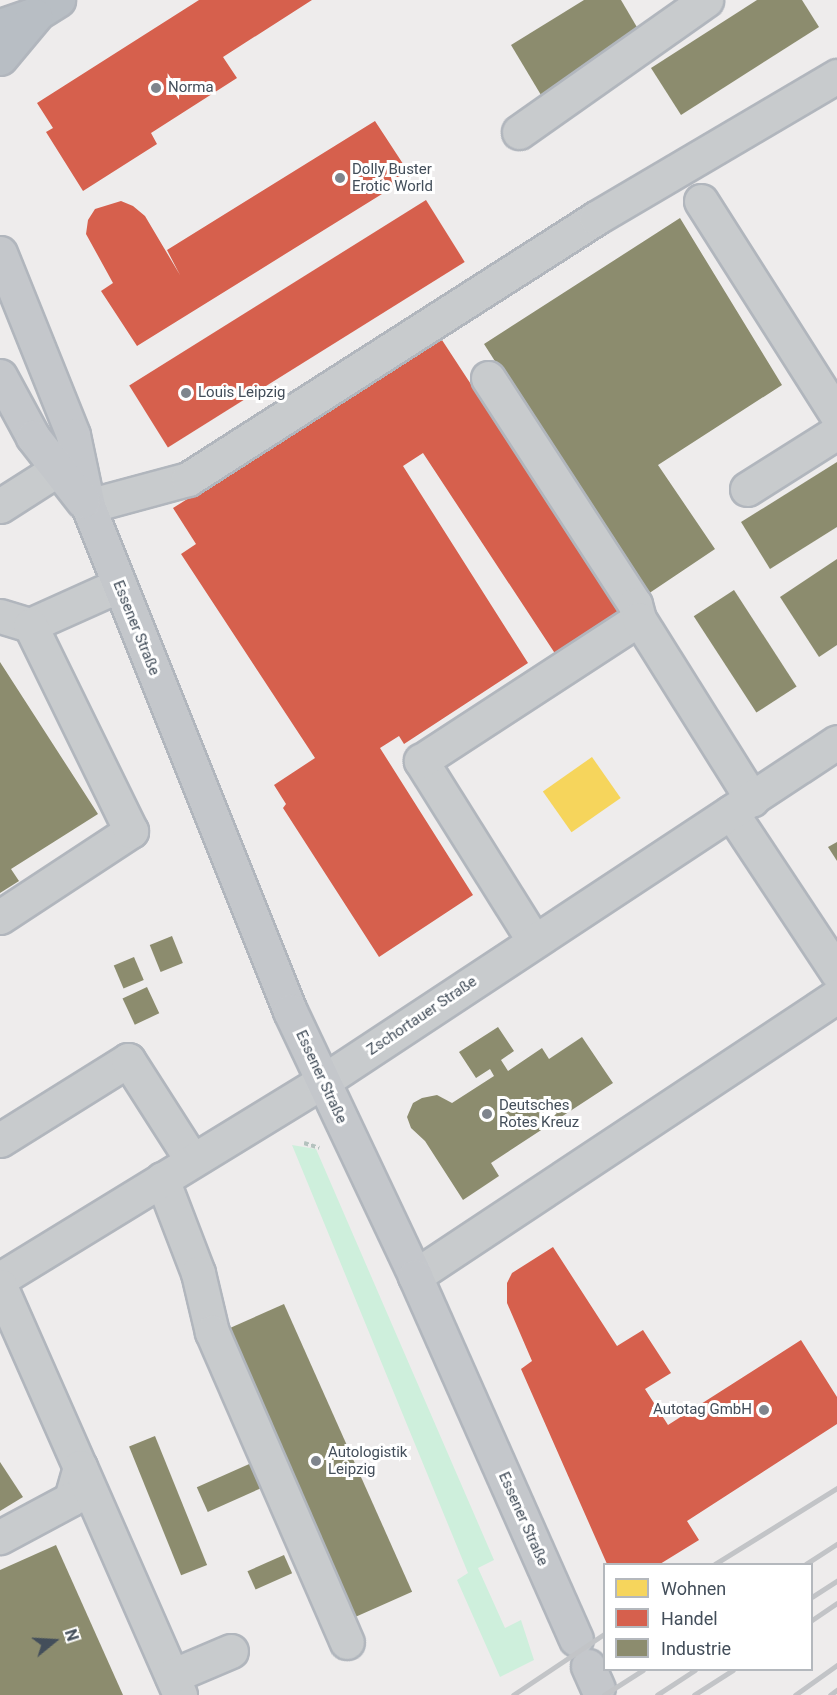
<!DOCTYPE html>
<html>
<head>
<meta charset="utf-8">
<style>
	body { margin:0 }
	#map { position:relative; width:837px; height:1695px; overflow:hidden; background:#eeecec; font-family:Roboto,sans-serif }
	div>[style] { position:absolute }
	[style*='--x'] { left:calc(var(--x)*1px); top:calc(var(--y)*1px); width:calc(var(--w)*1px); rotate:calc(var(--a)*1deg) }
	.green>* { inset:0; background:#ceefdc }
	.homes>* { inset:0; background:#f6d55c; transform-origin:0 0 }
	.shops>* { inset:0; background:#d6604d; transform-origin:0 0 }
	.industry>* { inset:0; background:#8c8c6e; transform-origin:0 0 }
	.path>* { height:4px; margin-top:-2px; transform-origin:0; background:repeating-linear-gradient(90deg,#b4c2be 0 4.5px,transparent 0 7.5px) }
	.roads { filter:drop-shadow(2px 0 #b1b6bd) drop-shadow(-2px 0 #b1b6bd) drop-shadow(0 2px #b1b6bd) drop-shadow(0 -2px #b1b6bd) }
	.minor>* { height:33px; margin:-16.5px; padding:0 16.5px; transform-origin:16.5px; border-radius:16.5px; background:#c8cbcd }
	.major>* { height:33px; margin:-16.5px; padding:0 16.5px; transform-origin:16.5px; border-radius:16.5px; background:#c4c7cb }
	.highway>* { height:33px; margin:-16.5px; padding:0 16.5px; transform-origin:16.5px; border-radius:16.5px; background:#b8bec4 }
	.rail>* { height:4.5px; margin:-2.25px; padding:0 2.25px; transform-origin:2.25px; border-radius:2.25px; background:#c2c4c7 }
	.dots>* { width:16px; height:16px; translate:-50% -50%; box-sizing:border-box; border:3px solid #fff; border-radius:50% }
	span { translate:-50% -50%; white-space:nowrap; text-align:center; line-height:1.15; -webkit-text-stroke:6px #fff; paint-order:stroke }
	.poi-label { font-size:15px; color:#434e5a }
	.left { translate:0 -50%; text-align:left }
	.right { translate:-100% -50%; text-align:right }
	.street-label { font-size:15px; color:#434e5a }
	.legend { position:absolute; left:603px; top:1563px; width:210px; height:108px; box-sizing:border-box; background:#fff; border:2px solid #b4b8bd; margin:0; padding:8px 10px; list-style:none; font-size:18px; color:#434e5a }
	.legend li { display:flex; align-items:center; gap:12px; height:30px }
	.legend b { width:30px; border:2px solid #b4b8bd }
	.north { position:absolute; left:24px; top:1611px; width:60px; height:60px; -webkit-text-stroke:4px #fff; paint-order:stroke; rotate:72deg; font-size:16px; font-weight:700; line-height:24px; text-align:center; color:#434e5a }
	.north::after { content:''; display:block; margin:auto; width:21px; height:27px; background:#434e5a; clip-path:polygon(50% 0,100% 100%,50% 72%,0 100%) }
</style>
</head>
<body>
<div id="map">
	<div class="green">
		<i style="clip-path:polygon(292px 1145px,316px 1149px,494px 1560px,478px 1568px,505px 1628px,521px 1620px,534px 1660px,500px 1677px,457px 1580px,468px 1573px)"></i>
	</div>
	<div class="homes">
		<i style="left:592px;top:757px;width:50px;height:60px;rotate:55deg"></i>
	</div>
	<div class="shops">
		<i style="clip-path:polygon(199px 0,312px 0,223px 57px,237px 78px,151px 133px,157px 144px,83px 191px,46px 132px,53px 128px,37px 103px)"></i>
		<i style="clip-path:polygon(375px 121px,411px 176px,137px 346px,101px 291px,113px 283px,86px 234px,88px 220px,95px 209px,121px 201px,133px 206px,145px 216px,180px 275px,167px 250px)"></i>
		<i style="left:426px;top:200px;width:73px;height:350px;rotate:58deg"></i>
		<i style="clip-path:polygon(442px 340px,621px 614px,556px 655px,423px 453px,403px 466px,528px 663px,404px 744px,399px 736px,380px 748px,473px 895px,379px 957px,283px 808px,286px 804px,274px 785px,315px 758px,181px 554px,196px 544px,173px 508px)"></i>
		<i style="clip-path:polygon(553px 1247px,617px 1346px,643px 1330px,671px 1373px,645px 1389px,668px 1425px,801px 1340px,837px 1397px,837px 1424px,687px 1521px,699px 1540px,660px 1564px,607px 1564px,521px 1369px,532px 1361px,507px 1303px,507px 1283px,512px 1273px)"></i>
	</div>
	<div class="industry">
		<i style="clip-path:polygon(584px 0,621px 0,641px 34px,541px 95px,511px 45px)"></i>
		<i style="clip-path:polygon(757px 0,802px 0,819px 27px,681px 115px,651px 68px)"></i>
		<i style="clip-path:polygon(680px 218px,782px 385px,658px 465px,715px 549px,645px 596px,484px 344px)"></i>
		<i style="clip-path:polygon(837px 462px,837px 527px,770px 569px,741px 522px)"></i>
		<i style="clip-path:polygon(837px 559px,837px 645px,819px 657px,780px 597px)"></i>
		<i style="left:734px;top:590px;width:115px;height:48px;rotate:57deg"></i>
		<i style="clip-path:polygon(0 662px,98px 814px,11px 869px,19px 881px,0 893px)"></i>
		<i style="clip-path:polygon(837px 842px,837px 861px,828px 847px)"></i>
		<i style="left:172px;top:936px;width:29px;height:24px;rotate:68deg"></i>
		<i style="left:134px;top:957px;width:25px;height:22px;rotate:67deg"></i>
		<i style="left:147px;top:987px;width:29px;height:27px;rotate:65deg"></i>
		<i style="clip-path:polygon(498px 1027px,514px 1051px,501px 1060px,508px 1071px,542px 1048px,549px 1059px,582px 1037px,613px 1083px,491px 1163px,499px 1176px,463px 1200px,425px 1141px,411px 1128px,407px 1117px,413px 1103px,422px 1098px,437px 1095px,452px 1103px,494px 1076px,490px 1069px,476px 1078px,459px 1052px)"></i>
		<i style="left:284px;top:1304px;width:315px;height:69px;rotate:66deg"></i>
		<i style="left:155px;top:1436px;width:139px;height:28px;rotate:68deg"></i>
		<i style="left:258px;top:1460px;width:27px;height:67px;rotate:66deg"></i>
		<i style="clip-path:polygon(0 1462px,23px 1497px,0 1511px)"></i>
		<i style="clip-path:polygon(56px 1545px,123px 1695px,0 1695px,0 1570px)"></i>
		<i style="left:284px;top:1555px;width:20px;height:40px;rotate:66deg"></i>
	</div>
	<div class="path">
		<i style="--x:304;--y:1143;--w:16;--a:18"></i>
	</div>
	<div class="roads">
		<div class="minor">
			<i style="--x:519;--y:132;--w:229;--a:-35.2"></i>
			<i style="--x:701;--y:201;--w:254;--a:57.6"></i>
			<i style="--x:488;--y:378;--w:270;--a:57"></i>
			<i style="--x:635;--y:604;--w:16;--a:75"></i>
			<i style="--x:747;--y:489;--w:107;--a:-32.3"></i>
			<i style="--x:0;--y:506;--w:69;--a:-32.5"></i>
			<i style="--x:88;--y:506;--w:104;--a:-15.1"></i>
			<i style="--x:188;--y:479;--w:484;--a:-32.6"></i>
			<i style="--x:596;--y:218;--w:280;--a:-30.5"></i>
			<i style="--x:0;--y:616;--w:31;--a:17"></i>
			<i style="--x:30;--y:625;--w:98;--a:-24.2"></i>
			<i style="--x:731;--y:812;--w:192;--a:56.5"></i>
			<i style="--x:0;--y:917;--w:157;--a:-33.3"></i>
			<i style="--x:131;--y:831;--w:229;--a:-116.1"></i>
			<i style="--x:534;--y:941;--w:213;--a:-122.1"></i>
			<i style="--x:421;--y:761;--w:260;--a:-33.1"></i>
			<i style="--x:639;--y:619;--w:213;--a:57.9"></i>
			<i style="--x:0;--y:1140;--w:151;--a:-32"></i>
			<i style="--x:128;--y:1060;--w:119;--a:57.4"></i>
			<i style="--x:162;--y:1179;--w:101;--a:69"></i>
			<i style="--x:198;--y:1273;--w:61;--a:76.7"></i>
			<i style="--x:212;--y:1332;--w:338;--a:66.5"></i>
			<i style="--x:415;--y:1276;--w:506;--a:-33.56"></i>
			<i style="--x:0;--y:1279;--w:377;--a:-31.5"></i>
			<i style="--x:322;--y:1082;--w:617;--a:-33.43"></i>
			<i style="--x:0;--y:1286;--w:198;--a:66.2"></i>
			<i style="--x:80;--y:1467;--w:33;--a:106"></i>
			<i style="--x:71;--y:1499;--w:81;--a:151.8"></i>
			<i style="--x:80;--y:1467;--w:249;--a:66.3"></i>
			<i style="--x:172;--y:1676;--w:64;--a:-23"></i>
		</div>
		<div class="major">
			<i style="--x:0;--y:253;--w:196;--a:68.1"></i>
			<i style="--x:73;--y:435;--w:73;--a:78.1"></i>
			<i style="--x:88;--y:506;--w:544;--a:68.2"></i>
			<i style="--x:290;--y:1011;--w:293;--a:64.7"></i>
			<i style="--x:415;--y:1276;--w:397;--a:66.1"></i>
			<i style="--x:0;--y:376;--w:69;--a:61.6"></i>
			<i style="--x:33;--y:437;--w:81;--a:52"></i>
			<i style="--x:588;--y:1666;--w:24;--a:66"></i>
		</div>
		<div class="highway">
			<i style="--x:0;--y:26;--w:39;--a:-19"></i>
			<i style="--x:37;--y:13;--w:25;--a:-32"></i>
			<i style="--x:0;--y:58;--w:55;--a:-50.2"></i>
		</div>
	</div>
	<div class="rail">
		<i style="--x:715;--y:1564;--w:144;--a:-31.9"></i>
		<i style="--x:806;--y:1564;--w:37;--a:-33"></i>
		<i style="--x:812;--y:1597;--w:30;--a:-33"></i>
		<i style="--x:812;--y:1620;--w:30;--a:-34"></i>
		<i style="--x:513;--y:1695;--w:110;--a:-33.8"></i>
		<i style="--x:604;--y:1695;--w:46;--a:-32.7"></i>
		<i style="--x:657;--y:1695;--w:45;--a:-33.3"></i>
		<i style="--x:694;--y:1695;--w:46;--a:-32.7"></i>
		<i style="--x:795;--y:1695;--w:52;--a:-35.5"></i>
		<i style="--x:830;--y:1695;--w:9;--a:-36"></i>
	</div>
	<div class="dots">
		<i style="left:156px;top:88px;background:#7f858d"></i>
		<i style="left:340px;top:178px;background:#7f858d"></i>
		<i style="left:186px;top:393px;background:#7f858d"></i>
		<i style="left:487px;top:1114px;background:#7f858d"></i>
		<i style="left:764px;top:1410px;background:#7f858d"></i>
		<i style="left:316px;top:1461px;background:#7f858d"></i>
	</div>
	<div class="poi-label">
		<span class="left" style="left:168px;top:88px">Norma</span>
		<span class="left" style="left:352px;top:178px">Dolly Buster<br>Erotic World</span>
		<span class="left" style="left:198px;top:393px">Louis Leipzig</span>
		<span class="left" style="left:499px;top:1114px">Deutsches<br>Rotes Kreuz</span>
		<span class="right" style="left:752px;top:1410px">Autotag GmbH</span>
		<span class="left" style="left:328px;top:1461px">Autologistik<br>Leipzig</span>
	</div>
	<div class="street-label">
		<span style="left:136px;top:628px;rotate:68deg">Essener Straße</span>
		<span style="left:422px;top:1016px;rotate:-34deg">Zschortauer Straße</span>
		<span style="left:321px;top:1077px;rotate:65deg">Essener Straße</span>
		<span style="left:523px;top:1519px;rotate:66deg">Essener Straße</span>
	</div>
	<ul class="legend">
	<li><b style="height:16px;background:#f6d55c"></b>Wohnen</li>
	<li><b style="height:16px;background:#d6604d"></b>Handel</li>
	<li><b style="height:16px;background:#8c8c6e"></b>Industrie</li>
	</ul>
	<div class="north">N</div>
</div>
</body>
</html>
